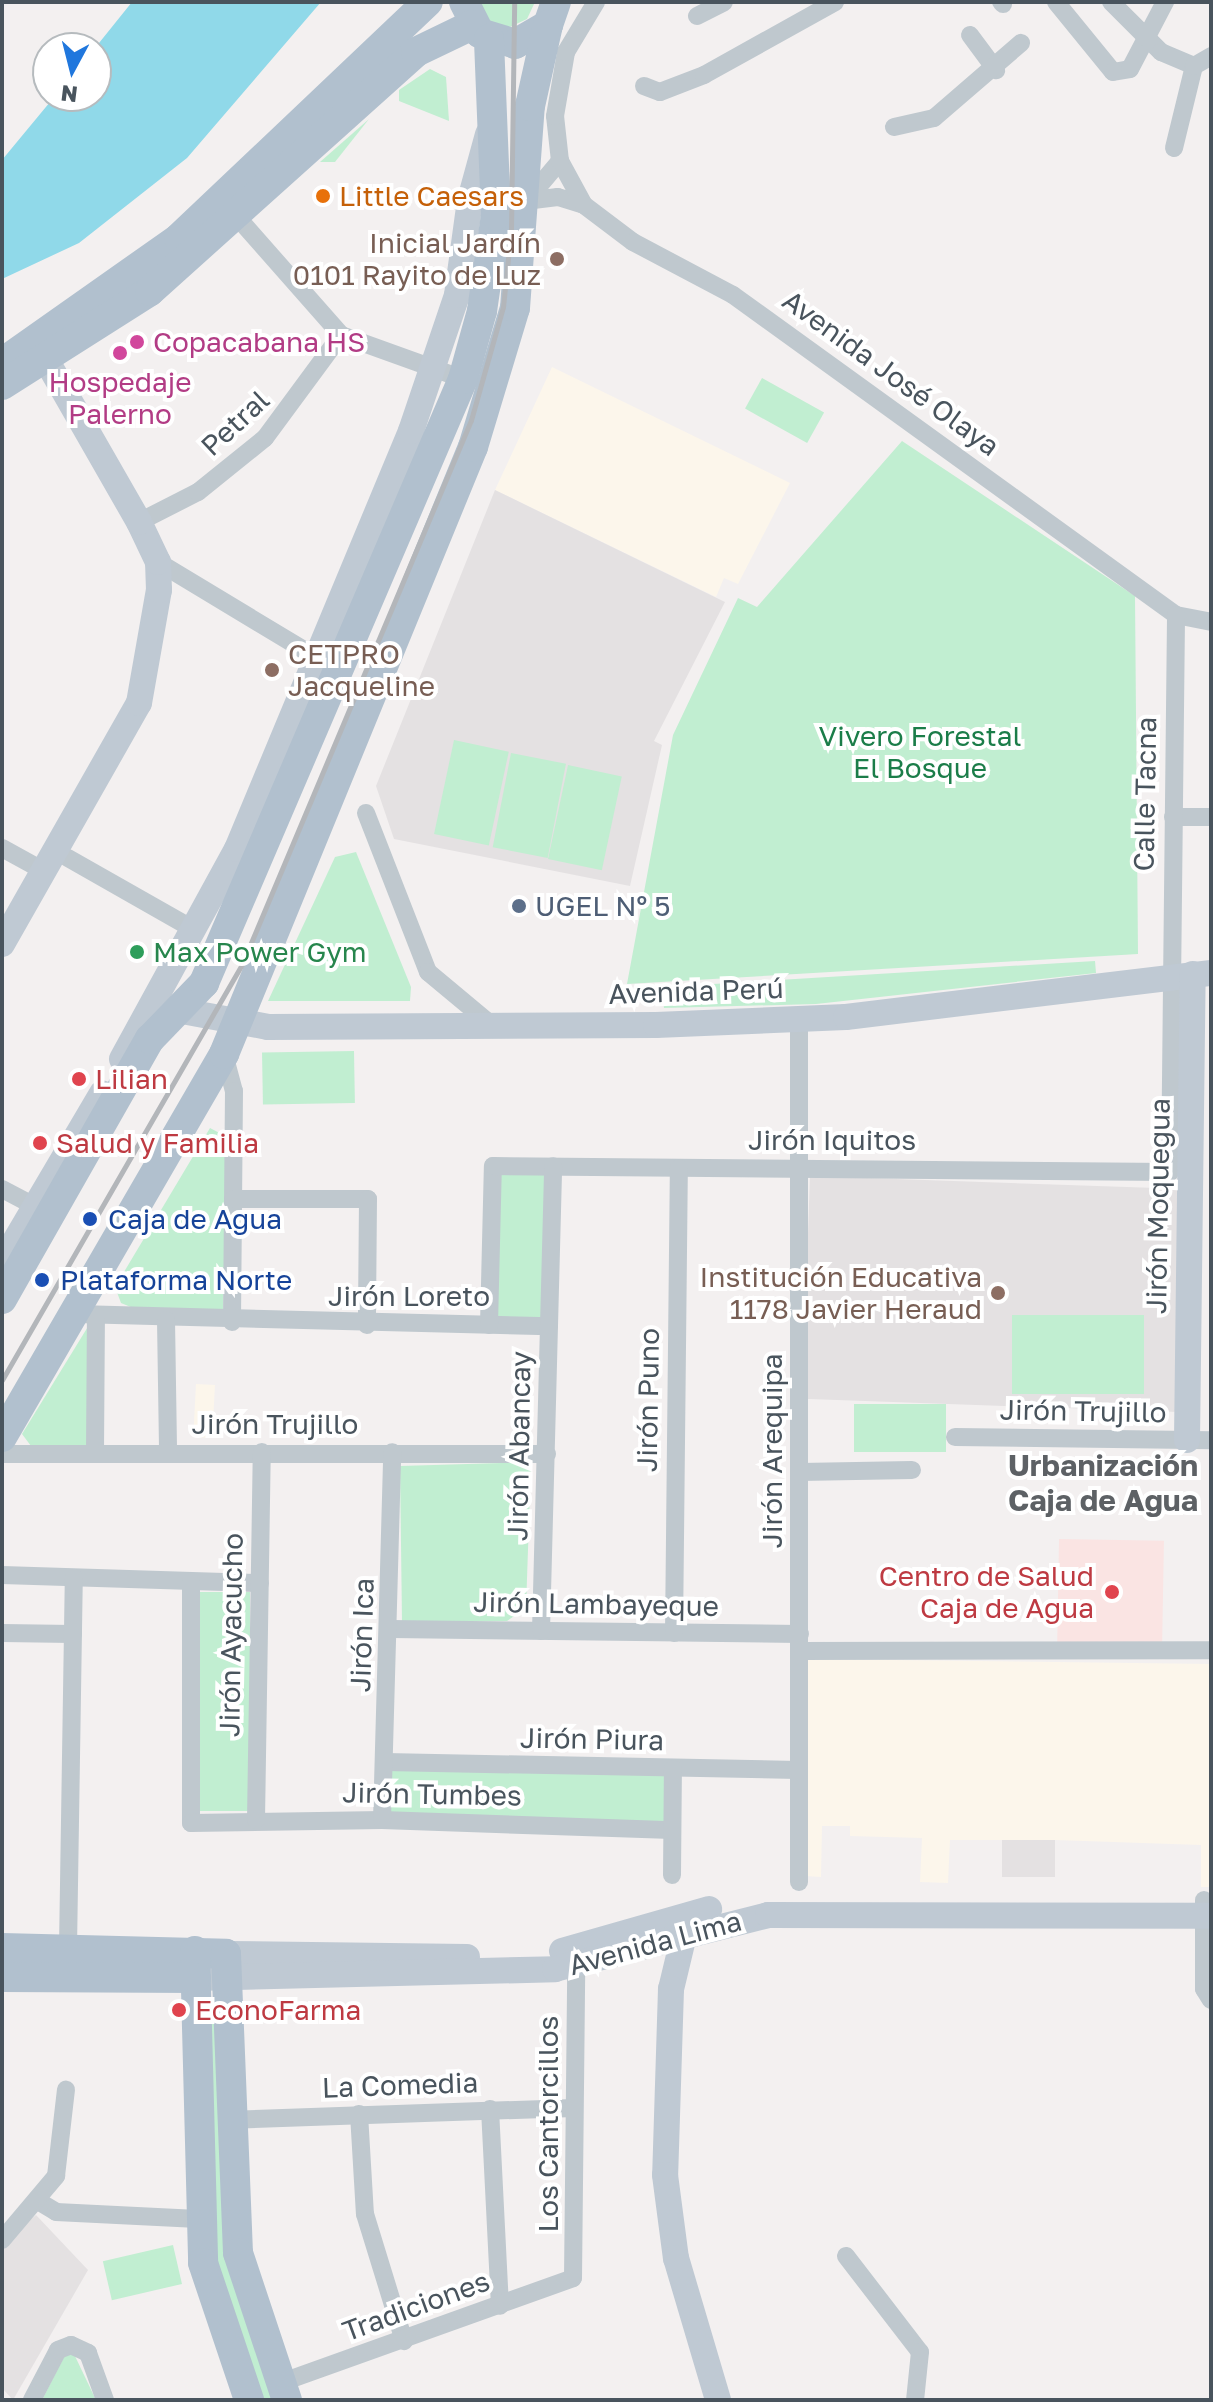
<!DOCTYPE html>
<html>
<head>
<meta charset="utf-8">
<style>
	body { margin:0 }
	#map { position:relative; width:1213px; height:2402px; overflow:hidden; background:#f3f0f0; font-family:"Golos Text",sans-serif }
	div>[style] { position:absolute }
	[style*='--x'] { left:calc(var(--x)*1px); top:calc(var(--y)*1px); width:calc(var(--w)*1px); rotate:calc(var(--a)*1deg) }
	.commercial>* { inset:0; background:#fcf6eb; transform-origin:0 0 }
	.education>* { inset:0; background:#e4e1e2; transform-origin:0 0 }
	.medical>* { inset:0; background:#fae4e3; transform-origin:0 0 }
	.green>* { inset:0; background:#c1eed1; transform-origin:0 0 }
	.water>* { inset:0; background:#90d9e9 }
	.street>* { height:18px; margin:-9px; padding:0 9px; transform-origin:9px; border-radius:9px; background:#bfc8ce }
	.secondary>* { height:26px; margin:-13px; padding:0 13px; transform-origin:13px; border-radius:13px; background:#bfc9d3 }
	.primary>* { height:30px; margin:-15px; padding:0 15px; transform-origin:15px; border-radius:15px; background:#b1c0ce }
	.rail>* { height:5px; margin:-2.5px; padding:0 2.5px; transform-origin:2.5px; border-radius:2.5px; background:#b3b6ba }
	.dots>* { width:22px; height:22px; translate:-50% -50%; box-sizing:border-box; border:4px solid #fff; border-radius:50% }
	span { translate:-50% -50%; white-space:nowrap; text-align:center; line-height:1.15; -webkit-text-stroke:8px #fff; paint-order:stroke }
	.food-label { font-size:28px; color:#c56008 }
	.left { translate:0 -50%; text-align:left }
	.education-label { font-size:28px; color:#785e54 }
	.right { translate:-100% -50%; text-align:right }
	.hotel-label { font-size:28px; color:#b23c85 }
	.street-label { font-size:28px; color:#49545d }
	.park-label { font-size:28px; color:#1b7d49 }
	.service-label { font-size:28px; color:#4e5e75 }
	.leisure-label { font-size:28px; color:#27864d }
	.health-label { font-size:28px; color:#be3a42 }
	.transit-label { font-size:28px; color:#164399 }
	.neighbourhood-label { font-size:30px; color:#5d6165; font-weight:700 }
	.frame { position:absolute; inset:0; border:4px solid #49545d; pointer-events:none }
	.north { position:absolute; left:32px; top:32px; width:80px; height:80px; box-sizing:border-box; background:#fff; border:2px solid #b6bbbe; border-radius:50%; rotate:187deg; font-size:22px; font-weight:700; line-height:32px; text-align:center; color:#49545d }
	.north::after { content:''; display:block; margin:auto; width:28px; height:36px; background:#2077dd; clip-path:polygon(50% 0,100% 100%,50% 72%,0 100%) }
</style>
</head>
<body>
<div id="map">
	<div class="commercial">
		<i style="clip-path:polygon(552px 367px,790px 483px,738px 584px,724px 578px,716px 597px,495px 490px)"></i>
		<i style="left:196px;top:1384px;width:19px;height:53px;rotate:3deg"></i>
		<i style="clip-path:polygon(808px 1659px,1211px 1664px,1211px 1887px,1201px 1887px,1201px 1845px,1055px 1840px,950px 1840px,948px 1883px,920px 1882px,922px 1838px,850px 1836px,850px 1826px,822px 1826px,821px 1877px,805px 1876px)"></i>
	</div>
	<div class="education">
		<i style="clip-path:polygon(495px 490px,725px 602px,654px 741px,662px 745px,630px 886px,394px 839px,376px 786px)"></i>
		<i style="left:810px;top:1176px;width:376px;height:223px;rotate:2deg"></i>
		<i style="left:1002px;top:1840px;width:53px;height:37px"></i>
		<i style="clip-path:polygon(36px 2215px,88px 2270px,13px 2400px,2px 2388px,2px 2244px)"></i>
	</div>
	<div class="medical">
		<i style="left:1059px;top:1539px;width:105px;height:106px;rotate:1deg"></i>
	</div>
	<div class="green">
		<i style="clip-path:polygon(476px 2px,535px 2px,527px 19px,510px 27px,491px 24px)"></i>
		<i style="clip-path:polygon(430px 69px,446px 77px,449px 121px,399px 101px,399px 90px)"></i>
		<i style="clip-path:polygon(369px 119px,335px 162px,320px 162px)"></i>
		<i style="left:762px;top:378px;width:71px;height:35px;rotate:29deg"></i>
		<i style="clip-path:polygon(902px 441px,1135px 596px,1138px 954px,627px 984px,673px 735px,738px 598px,757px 607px)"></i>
		<i style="left:454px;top:740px;width:56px;height:96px;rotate:12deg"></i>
		<i style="left:511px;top:753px;width:56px;height:96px;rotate:11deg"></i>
		<i style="left:568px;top:765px;width:55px;height:96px;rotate:12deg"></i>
		<i style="clip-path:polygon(356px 852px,411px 987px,410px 1001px,268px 1001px,335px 857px)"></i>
		<i style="clip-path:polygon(1095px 961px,1096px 973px,816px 1004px,664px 1008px,662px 987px)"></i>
		<i style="left:354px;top:1051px;width:52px;height:92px;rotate:89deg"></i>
		<i style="clip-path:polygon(210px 1128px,227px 1137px,223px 1310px,138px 1310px,121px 1303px,115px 1287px)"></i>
		<i style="left:496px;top:1168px;width:53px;height:156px;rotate:1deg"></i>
		<i style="left:1012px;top:1315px;width:132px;height:79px"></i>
		<i style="clip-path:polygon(89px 1325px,90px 1446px,31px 1446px,22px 1434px)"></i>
		<i style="left:854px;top:1404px;width:92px;height:48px"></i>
		<i style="clip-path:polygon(531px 1462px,526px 1608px,507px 1621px,402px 1622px,400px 1466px)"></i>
		<i style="left:250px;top:1592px;width:219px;height:54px;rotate:90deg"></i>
		<i style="left:391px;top:1766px;width:278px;height:54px;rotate:1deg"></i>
		<i style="clip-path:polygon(216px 2016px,225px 2247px,275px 2400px,258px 2400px,216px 2272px,208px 2018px)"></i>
		<i style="left:173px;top:2245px;width:40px;height:72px;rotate:77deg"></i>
		<i style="clip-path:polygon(74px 2354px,96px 2400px,42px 2400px,65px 2355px)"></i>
	</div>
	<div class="water">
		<i style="clip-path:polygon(132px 2px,321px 2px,187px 158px,79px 243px,2px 279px,2px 160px,55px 96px,96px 96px,95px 48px)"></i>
	</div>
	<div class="street">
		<i style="--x:1001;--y:2;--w:3;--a:45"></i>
		<i style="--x:1056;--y:2;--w:90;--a:50.8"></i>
		<i style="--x:1113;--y:72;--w:17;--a:-10"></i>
		<i style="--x:1130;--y:69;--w:76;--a:-62.4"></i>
		<i style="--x:1111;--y:2;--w:71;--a:45"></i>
		<i style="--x:1161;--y:52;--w:36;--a:23"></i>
		<i style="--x:697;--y:16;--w:30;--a:-27"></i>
		<i style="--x:970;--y:35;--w:44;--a:53.4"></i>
		<i style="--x:644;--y:86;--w:17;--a:21"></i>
		<i style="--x:660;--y:92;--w:47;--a:-21.1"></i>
		<i style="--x:704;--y:75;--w:150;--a:-29.1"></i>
		<i style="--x:894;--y:127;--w:41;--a:-12.7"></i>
		<i style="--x:934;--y:118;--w:115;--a:-40.8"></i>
		<i style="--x:1174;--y:148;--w:84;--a:-76.3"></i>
		<i style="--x:1194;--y:66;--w:20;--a:-30"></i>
		<i style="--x:528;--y:199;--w:50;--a:-49.9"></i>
		<i style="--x:525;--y:201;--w:33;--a:-7"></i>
		<i style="--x:558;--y:197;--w:27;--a:17"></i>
		<i style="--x:584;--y:205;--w:61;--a:37.1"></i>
		<i style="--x:633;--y:242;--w:113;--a:27.9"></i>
		<i style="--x:733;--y:295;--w:546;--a:35.84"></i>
		<i style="--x:1176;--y:615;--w:36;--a:11"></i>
		<i style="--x:584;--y:205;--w:50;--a:-118.6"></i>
		<i style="--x:560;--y:161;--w:45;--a:-96.3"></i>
		<i style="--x:555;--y:116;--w:65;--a:-80.2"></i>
		<i style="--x:566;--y:52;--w:58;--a:-59"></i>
		<i style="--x:238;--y:218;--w:156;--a:48.6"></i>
		<i style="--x:341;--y:335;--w:130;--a:19.8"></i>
		<i style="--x:139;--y:522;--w:66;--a:-27"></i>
		<i style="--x:198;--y:492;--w:86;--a:-38.9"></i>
		<i style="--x:265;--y:438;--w:128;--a:-53.6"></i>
		<i style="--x:158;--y:562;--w:186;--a:31.1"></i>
		<i style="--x:366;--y:813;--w:171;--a:68.7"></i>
		<i style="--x:428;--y:972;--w:86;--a:39.8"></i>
		<i style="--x:1173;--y:817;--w:38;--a:0"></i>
		<i style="--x:2;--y:848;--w:48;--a:28.7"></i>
		<i style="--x:68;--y:858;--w:146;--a:29.6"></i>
		<i style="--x:224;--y:1054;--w:38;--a:75"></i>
		<i style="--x:234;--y:1091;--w:231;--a:90.5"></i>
		<i style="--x:2;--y:1189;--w:50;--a:27.6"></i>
		<i style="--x:233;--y:1199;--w:135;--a:0"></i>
		<i style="--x:368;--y:1199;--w:126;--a:90.5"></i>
		<i style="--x:77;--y:1314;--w:472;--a:1.5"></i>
		<i style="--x:166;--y:1320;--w:132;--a:89.1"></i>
		<i style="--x:489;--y:1325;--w:159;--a:-88.6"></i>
		<i style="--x:493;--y:1166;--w:677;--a:0.51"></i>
		<i style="--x:1170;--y:1172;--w:557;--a:-89.38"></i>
		<i style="--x:955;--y:1437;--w:256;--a:0.7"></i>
		<i style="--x:95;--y:1452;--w:137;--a:-89.6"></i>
		<i style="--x:2;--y:1454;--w:545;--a:0"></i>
		<i style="--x:800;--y:1472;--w:112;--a:-1"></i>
		<i style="--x:2;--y:1575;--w:258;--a:1.8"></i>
		<i style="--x:191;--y:1581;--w:242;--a:90"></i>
		<i style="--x:191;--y:1823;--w:191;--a:-0.9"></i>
		<i style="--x:382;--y:1820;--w:290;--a:2"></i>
		<i style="--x:391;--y:1629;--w:409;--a:0.7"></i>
		<i style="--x:541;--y:1631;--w:465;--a:-88.5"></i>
		<i style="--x:2;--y:1633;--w:71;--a:0.8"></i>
		<i style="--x:674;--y:1633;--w:465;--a:-89.4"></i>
		<i style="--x:800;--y:1651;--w:411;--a:-0.1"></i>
		<i style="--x:385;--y:1762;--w:413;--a:1.1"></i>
		<i style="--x:256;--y:1820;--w:368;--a:-89.1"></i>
		<i style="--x:382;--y:1820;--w:368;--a:-88.4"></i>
		<i style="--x:672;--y:1875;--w:106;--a:-89.5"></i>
		<i style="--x:799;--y:1882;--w:862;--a:-90"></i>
		<i style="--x:1204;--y:1900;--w:89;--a:90"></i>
		<i style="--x:1204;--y:1989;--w:13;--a:58"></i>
		<i style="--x:68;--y:1948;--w:370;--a:-89.1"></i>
		<i style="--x:490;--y:2109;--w:197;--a:87.1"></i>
		<i style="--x:359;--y:2114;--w:100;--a:86.6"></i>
		<i style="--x:365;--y:2214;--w:133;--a:72.9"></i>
		<i style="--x:227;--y:2120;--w:347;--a:-2"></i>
		<i style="--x:38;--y:2201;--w:21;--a:31"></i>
		<i style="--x:56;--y:2212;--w:142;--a:2.8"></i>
		<i style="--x:2;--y:2240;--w:84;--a:-49.8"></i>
		<i style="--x:56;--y:2176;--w:87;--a:-83.4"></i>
		<i style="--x:846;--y:2256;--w:121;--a:52.4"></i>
		<i style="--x:920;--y:2352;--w:48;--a:95.9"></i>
		<i style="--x:280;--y:2383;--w:311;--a:-19.7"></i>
		<i style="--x:573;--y:2278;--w:312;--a:-89.4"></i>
		<i style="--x:32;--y:2400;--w:56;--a:-62.5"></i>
		<i style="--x:58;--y:2350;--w:14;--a:-21"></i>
		<i style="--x:71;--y:2345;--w:19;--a:25"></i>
		<i style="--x:88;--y:2353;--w:50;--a:70.1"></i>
	</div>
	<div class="secondary">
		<i style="--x:2;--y:944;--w:277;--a:-60.4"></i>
		<i style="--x:139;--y:703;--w:115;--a:-80"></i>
		<i style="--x:159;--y:590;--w:28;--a:-92"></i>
		<i style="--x:158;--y:562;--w:44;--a:-115.4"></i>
		<i style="--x:139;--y:522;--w:205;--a:-119.8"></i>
		<i style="--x:182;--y:1011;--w:87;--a:10.5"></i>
		<i style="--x:268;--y:1027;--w:388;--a:-0.3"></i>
		<i style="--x:656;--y:1025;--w:190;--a:-2.4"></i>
		<i style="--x:846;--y:1017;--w:368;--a:-6.9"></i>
		<i style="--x:122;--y:1059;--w:239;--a:-61.3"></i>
		<i style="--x:237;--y:849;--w:453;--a:-67.4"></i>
		<i style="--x:411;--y:431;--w:144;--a:-71.3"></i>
		<i style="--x:457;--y:295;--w:96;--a:-82.2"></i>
		<i style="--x:470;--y:200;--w:68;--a:-74.7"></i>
		<i style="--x:2;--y:1263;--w:197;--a:-59.5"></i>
		<i style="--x:1187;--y:1440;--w:466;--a:-89.3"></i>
		<i style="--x:684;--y:1935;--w:56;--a:103.5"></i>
		<i style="--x:671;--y:1989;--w:186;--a:91.8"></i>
		<i style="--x:665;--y:2175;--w:84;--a:82.5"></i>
		<i style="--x:676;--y:2258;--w:148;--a:73.5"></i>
		<i style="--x:562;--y:1951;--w:153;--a:-15.9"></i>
		<i style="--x:226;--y:1954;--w:241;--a:0.7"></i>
		<i style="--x:196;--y:1978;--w:359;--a:-1.4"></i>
		<i style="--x:555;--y:1969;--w:220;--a:-14.2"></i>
		<i style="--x:768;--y:1915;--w:443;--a:0.1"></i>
	</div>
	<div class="primary">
		<i style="--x:464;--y:2;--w:35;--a:63"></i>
		<i style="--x:480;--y:33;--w:37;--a:17"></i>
		<i style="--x:515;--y:44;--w:38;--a:-30"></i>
		<i style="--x:548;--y:25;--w:24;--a:-71"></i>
		<i style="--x:2;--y:363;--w:217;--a:-35.2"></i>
		<i style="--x:179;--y:238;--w:343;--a:-43.5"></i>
		<i style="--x:2;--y:385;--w:175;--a:-32.4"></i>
		<i style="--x:150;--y:291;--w:358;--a:-41.9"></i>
		<i style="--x:416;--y:52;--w:62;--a:-25.7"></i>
		<i style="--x:2;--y:1299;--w:299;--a:-60.4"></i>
		<i style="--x:150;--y:1039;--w:78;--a:-46"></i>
		<i style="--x:204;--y:983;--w:657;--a:-66.79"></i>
		<i style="--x:463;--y:379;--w:71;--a:-74.4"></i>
		<i style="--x:482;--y:311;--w:97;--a:-81.7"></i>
		<i style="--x:496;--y:215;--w:176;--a:-92.3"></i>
		<i style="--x:2;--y:1437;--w:443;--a:-59.9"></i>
		<i style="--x:224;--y:1054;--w:656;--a:-67.7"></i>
		<i style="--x:473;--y:447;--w:145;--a:-73.2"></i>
		<i style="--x:515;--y:308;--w:203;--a:-85.8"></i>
		<i style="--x:530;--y:106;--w:83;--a:-77.5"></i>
		<i style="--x:2;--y:1948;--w:224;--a:1.5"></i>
		<i style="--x:226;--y:1954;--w:299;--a:87.7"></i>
		<i style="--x:238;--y:2253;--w:155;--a:71.6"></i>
		<i style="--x:195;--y:1951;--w:312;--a:88.5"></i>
		<i style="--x:203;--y:2263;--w:145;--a:71.4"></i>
		<i style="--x:2;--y:1977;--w:194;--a:0.3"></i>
	</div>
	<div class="rail">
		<i style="--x:2;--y:1380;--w:480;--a:-60"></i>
		<i style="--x:242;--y:964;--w:590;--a:-67.17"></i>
		<i style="--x:471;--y:420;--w:117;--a:-74.2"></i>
		<i style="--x:503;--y:307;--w:77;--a:-84.1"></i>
		<i style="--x:511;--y:230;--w:228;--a:-89.2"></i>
	</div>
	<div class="dots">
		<i style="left:323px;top:196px;background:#e8710a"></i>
		<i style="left:557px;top:259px;background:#8d6e63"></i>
		<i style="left:137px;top:342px;background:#d1479c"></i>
		<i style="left:120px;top:353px;background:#d1479c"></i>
		<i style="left:272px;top:670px;background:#8d6e63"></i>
		<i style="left:519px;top:906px;background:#5c6f8a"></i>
		<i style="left:137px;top:952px;background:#2e9e5b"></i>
		<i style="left:79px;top:1079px;background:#e0444e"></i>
		<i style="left:40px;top:1143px;background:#e0444e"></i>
		<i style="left:90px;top:1219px;background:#1a4fb4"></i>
		<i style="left:42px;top:1280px;background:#1a4fb4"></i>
		<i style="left:998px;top:1293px;background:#8d6e63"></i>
		<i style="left:1112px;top:1592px;background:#e0444e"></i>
		<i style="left:179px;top:2010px;background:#e0444e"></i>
	</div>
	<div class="food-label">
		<span class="left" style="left:339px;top:196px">Little Caesars</span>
	</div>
	<div class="education-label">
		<span class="right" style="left:541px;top:259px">Inicial Jardín<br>0101 Rayito de Luz</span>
		<span class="left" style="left:288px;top:670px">CETPRO<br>Jacqueline</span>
		<span class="right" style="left:982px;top:1293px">Institución Educativa<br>1178 Javier Heraud</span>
	</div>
	<div class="hotel-label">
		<span class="left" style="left:153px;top:342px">Copacabana HS</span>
		<span style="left:120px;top:398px">Hospedaje<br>Palerno</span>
	</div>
	<div class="street-label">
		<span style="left:891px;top:373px;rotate:36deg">Avenida José Olaya</span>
		<span style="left:235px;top:423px;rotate:-43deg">Petral</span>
		<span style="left:1145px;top:794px;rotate:-89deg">Calle Tacna</span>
		<span style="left:696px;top:991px;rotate:-2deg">Avenida Perú</span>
		<span style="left:832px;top:1140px">Jirón Iquitos</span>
		<span style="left:1158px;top:1206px;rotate:-89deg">Jirón Moquegua</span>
		<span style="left:409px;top:1296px">Jirón Loreto</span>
		<span style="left:648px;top:1400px;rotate:-89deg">Jirón Puno</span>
		<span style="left:1083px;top:1411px;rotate:1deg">Jirón Trujillo</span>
		<span style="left:275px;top:1424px">Jirón Trujillo</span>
		<span style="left:519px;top:1446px;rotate:-89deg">Jirón Abancay</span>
		<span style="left:772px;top:1451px;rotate:-90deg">Jirón Arequipa</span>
		<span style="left:596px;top:1604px;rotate:1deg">Jirón Lambayeque</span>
		<span style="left:231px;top:1635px;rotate:-89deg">Jirón Ayacucho</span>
		<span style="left:362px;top:1635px;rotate:-88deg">Jirón Ica</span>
		<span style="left:592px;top:1739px;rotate:1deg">Jirón Piura</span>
		<span style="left:432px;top:1794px;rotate:1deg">Jirón Tumbes</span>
		<span style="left:655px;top:1943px;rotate:-15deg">Avenida Lima</span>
		<span style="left:400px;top:2085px;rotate:-2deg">La Comedia</span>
		<span style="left:548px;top:2124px;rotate:-90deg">Los Cantorcillos</span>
		<span style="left:416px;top:2306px;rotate:-20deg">Tradiciones</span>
	</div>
	<div class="park-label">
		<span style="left:920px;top:752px">Vivero Forestal<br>El Bosque</span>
	</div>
	<div class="service-label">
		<span class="left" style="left:535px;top:906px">UGEL Nº 5</span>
	</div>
	<div class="leisure-label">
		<span class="left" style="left:153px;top:952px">Max Power Gym</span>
	</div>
	<div class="health-label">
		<span class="left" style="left:95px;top:1079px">Lilian</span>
		<span class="left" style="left:56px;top:1143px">Salud y Familia</span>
		<span class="right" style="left:1094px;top:1592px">Centro de Salud<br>Caja de Agua</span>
		<span class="left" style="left:195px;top:2010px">EconoFarma</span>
	</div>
	<div class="transit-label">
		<span class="left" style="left:108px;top:1219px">Caja de Agua</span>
		<span class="left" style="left:60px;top:1280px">Plataforma Norte</span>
	</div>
	<div class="neighbourhood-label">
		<span style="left:1103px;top:1482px">Urbanización<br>Caja de Agua</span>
	</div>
	<div class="frame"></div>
	<div class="north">N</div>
</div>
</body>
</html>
